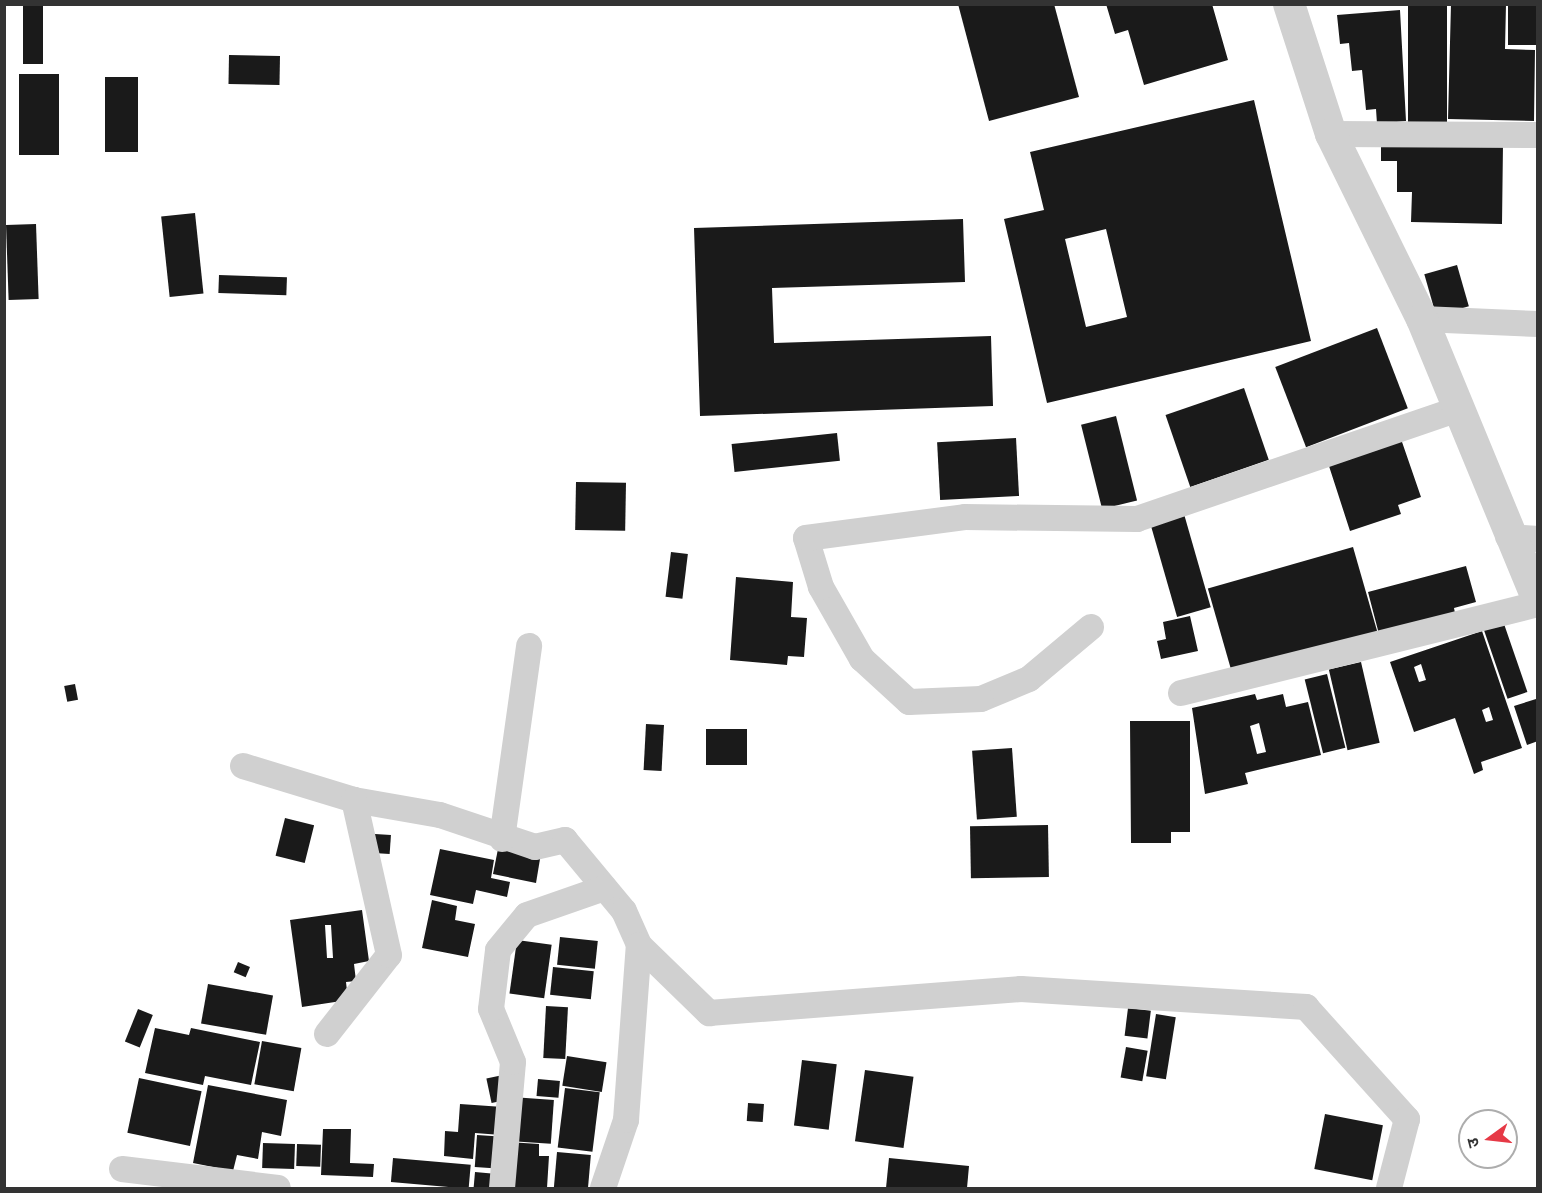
<!DOCTYPE html>
<html>
<head>
<meta charset="utf-8">
<style>
	body { margin:0 }
	#map { position:relative; width:1542px; height:1193px; overflow:hidden; background:#fff; font-family:"Archivo Narrow","Noto Sans Devanagari",sans-serif }
	div>[style] { position:absolute }
	[style*='--x'] { left:calc(var(--x)*1px); top:calc(var(--y)*1px); width:calc(var(--w)*1px); rotate:calc(var(--a)*1deg) }
	.building>* { inset:0; background:#1a1a1a; transform-origin:0 0 }
	.minor>* { height:26px; margin:-13px; padding:0 13px; transform-origin:13px; border-radius:13px; background:#d0d0d0 }
	.tertiary>* { height:32px; margin:-16px; padding:0 16px; transform-origin:16px; border-radius:16px; background:#d0d0d0 }
	span { translate:-50% -50%; white-space:nowrap; text-align:center; line-height:1.15; -webkit-text-stroke:6px #fff; paint-order:stroke }
	.frame { position:absolute; inset:0; border:6px solid #333; pointer-events:none }
	.north { position:absolute; left:1458px; top:1109px; width:60px; height:60px; box-sizing:border-box; background:#fff; border:2px solid #adadad; border-radius:50%; rotate:255deg; font-size:16px; font-weight:700; line-height:24px; text-align:center; color:#333 }
	.north::after { content:''; display:block; margin:auto; width:21px; height:27px; background:#e63946; clip-path:polygon(50% 0,100% 100%,50% 72%,0 100%) }
</style>
</head>
<body>
<div id="map">
	<div class="building">
		<i style="left:23px;top:4px;width:20px;height:60px"></i>
		<i style="clip-path:polygon(958px 4px,1054px 4px,1079px 97px,989px 121px)"></i>
		<i style="clip-path:polygon(1106px 4px,1212px 4px,1228px 60px,1144px 85px,1128px 30px,1115px 34px)"></i>
		<i style="clip-path:polygon(1451px 4px,1506px 4px,1505px 49px,1535px 50px,1534px 121px,1448px 119px)"></i>
		<i style="left:1508px;top:4px;width:30px;height:41px"></i>
		<i style="left:1408px;top:5px;width:39px;height:118px"></i>
		<i style="clip-path:polygon(1400px 10px,1406px 121px,1377px 124px,1376px 109px,1366px 110px,1362px 70px,1352px 71px,1349px 43px,1340px 44px,1337px 15px)"></i>
		<i style="left:229px;top:55px;width:51px;height:29px;rotate:1deg"></i>
		<i style="left:19px;top:74px;width:40px;height:81px"></i>
		<i style="left:138px;top:77px;width:75px;height:33px;rotate:90deg"></i>
		<i style="clip-path:polygon(evenodd,1254px 100px,1311px 341px,1047px 403px,1004px 219px,1044px 210px,1030px 152px,1254px 100px,1106px 229px,1127px 317px,1086px 327px,1065px 239px,1106px 229px)"></i>
		<i style="clip-path:polygon(1381px 137px,1503px 144px,1502px 224px,1411px 222px,1412px 192px,1397px 192px,1397px 161px,1381px 161px)"></i>
		<i style="left:195px;top:213px;width:81px;height:34px;rotate:84deg"></i>
		<i style="clip-path:polygon(963px 219px,965px 282px,772px 288px,774px 343px,991px 336px,993px 406px,700px 416px,694px 228px)"></i>
		<i style="left:36px;top:224px;width:75px;height:30px;rotate:88deg"></i>
		<i style="left:1457px;top:265px;width:43px;height:34px;rotate:74deg"></i>
		<i style="left:219px;top:275px;width:68px;height:18px;rotate:2deg"></i>
		<i style="left:1377px;top:328px;width:86px;height:109px;rotate:69deg"></i>
		<i style="left:1244px;top:388px;width:76px;height:83px;rotate:71deg"></i>
		<i style="left:1116px;top:416px;width:87px;height:36px;rotate:76deg"></i>
		<i style="left:837px;top:433px;width:28px;height:106px;rotate:84deg"></i>
		<i style="left:1016px;top:438px;width:58px;height:79px;rotate:87deg"></i>
		<i style="clip-path:polygon(1401px 439px,1421px 497px,1398px 505px,1401px 514px,1350px 531px,1328px 463px)"></i>
		<i style="left:576px;top:482px;width:50px;height:48px;rotate:1deg"></i>
		<i style="left:1184px;top:514px;width:97px;height:35px;rotate:74deg"></i>
		<i style="left:1353px;top:547px;width:88px;height:151px;rotate:74deg"></i>
		<i style="left:671px;top:552px;width:17px;height:45px;rotate:7deg"></i>
		<i style="clip-path:polygon(1466px 566px,1476px 602px,1454px 608px,1456px 618px,1380px 638px,1368px 592px)"></i>
		<i style="clip-path:polygon(736px 577px,793px 582px,791px 617px,807px 618px,804px 657px,788px 656px,787px 665px,730px 660px)"></i>
		<i style="clip-path:polygon(1190px 616px,1198px 651px,1161px 659px,1157px 641px,1166px 639px,1163px 622px)"></i>
		<i style="left:1503px;top:621px;width:75px;height:21px;rotate:71deg"></i>
		<i style="clip-path:polygon(evenodd,1482px 631px,1522px 748px,1481px 762px,1483px 770px,1474px 774px,1455px 718px,1414px 732px,1390px 662px,1482px 631px,1421px 664px,1426px 680px,1419px 682px,1414px 667px,1421px 664px,1482px 631px,1489px 707px,1493px 720px,1486px 722px,1482px 710px,1489px 707px)"></i>
		<i style="left:1361px;top:662px;width:83px;height:33px;rotate:77deg"></i>
		<i style="left:1327px;top:674px;width:76px;height:23px;rotate:76deg"></i>
		<i style="left:75px;top:684px;width:16px;height:11px;rotate:79deg"></i>
		<i style="clip-path:polygon(evenodd,1255px 694px,1257px 700px,1283px 694px,1286px 707px,1308px 702px,1321px 755px,1245px 773px,1248px 784px,1205px 794px,1192px 708px,1255px 694px,1259px 723px,1266px 752px,1257px 754px,1250px 726px,1259px 723px)"></i>
		<i style="clip-path:polygon(1536px 699px,1538px 741px,1527px 745px,1514px 706px)"></i>
		<i style="clip-path:polygon(1130px 721px,1190px 721px,1190px 832px,1171px 832px,1171px 843px,1131px 843px)"></i>
		<i style="left:646px;top:724px;width:18px;height:46px;rotate:3deg"></i>
		<i style="left:747px;top:729px;width:36px;height:41px;rotate:90deg"></i>
		<i style="left:1012px;top:748px;width:69px;height:40px;rotate:86deg"></i>
		<i style="left:285px;top:818px;width:30px;height:39px;rotate:14deg"></i>
		<i style="left:1048px;top:825px;width:52px;height:78px;rotate:89deg"></i>
		<i style="left:375px;top:834px;width:16px;height:19px;rotate:4deg"></i>
		<i style="clip-path:polygon(499px 844px,540px 859px,536px 883px,493px 874px)"></i>
		<i style="clip-path:polygon(440px 849px,494px 860px,491px 878px,510px 882px,507px 897px,476px 890px,473px 904px,430px 895px)"></i>
		<i style="clip-path:polygon(432px 900px,457px 906px,455px 920px,475px 924px,468px 957px,422px 948px)"></i>
		<i style="clip-path:polygon(evenodd,362px 910px,369px 961px,354px 964px,356px 981px,346px 982px,348px 1000px,302px 1007px,290px 920px,362px 910px,325px 925px,331px 925px,333px 958px,327px 958px,325px 925px)"></i>
		<i style="left:560px;top:937px;width:38px;height:28px;rotate:6deg"></i>
		<i style="left:517px;top:940px;width:35px;height:54px;rotate:8deg"></i>
		<i style="left:238px;top:962px;width:13px;height:11px;rotate:23deg"></i>
		<i style="left:553px;top:967px;width:41px;height:28px;rotate:6deg"></i>
		<i style="left:208px;top:984px;width:66px;height:40px;rotate:10deg"></i>
		<i style="left:546px;top:1006px;width:22px;height:52px;rotate:3deg"></i>
		<i style="left:1128px;top:1008px;width:23px;height:28px;rotate:7deg"></i>
		<i style="left:138px;top:1009px;width:16px;height:35px;rotate:22deg"></i>
		<i style="left:1156px;top:1014px;width:20px;height:63px;rotate:9deg"></i>
		<i style="clip-path:polygon(155px 1028px,189px 1035px,191px 1028px,260px 1042px,251px 1085px,205px 1076px,203px 1085px,145px 1073px)"></i>
		<i style="left:262px;top:1041px;width:40px;height:44px;rotate:10deg"></i>
		<i style="left:1126px;top:1047px;width:22px;height:31px;rotate:10deg"></i>
		<i style="left:567px;top:1056px;width:40px;height:30px;rotate:9deg"></i>
		<i style="left:802px;top:1060px;width:35px;height:66px;rotate:7deg"></i>
		<i style="left:865px;top:1070px;width:49px;height:72px;rotate:8deg"></i>
		<i style="left:503px;top:1075px;width:25px;height:17px;rotate:78deg"></i>
		<i style="left:139px;top:1078px;width:64px;height:56px;rotate:12deg"></i>
		<i style="left:538px;top:1079px;width:22px;height:17px;rotate:5deg"></i>
		<i style="clip-path:polygon(208px 1085px,287px 1100px,281px 1136px,262px 1132px,258px 1159px,237px 1155px,233px 1171px,193px 1163px)"></i>
		<i style="left:565px;top:1088px;width:35px;height:60px;rotate:7deg"></i>
		<i style="left:512px;top:1097px;width:42px;height:44px;rotate:4deg"></i>
		<i style="left:748px;top:1103px;width:16px;height:18px;rotate:4deg"></i>
		<i style="clip-path:polygon(460px 1104px,503px 1107px,501px 1135px,475px 1133px,473px 1159px,444px 1156px,445px 1131px,458px 1132px)"></i>
		<i style="left:1325px;top:1114px;width:59px;height:56px;rotate:11deg"></i>
		<i style="clip-path:polygon(323px 1129px,351px 1129px,350px 1163px,374px 1164px,373px 1177px,321px 1175px)"></i>
		<i style="left:477px;top:1135px;width:26px;height:32px;rotate:4deg"></i>
		<i style="clip-path:polygon(507px 1142px,539px 1144px,539px 1156px,549px 1156px,547px 1188px,504px 1188px)"></i>
		<i style="left:263px;top:1143px;width:32px;height:25px;rotate:2deg"></i>
		<i style="left:297px;top:1144px;width:24px;height:22px;rotate:2deg"></i>
		<i style="left:557px;top:1152px;width:34px;height:36px;rotate:5deg"></i>
		<i style="left:393px;top:1158px;width:78px;height:24px;rotate:5deg"></i>
		<i style="clip-path:polygon(889px 1158px,969px 1166px,967px 1188px,886px 1188px)"></i>
		<i style="left:475px;top:1172px;width:22px;height:15px;rotate:5deg"></i>
	</div>
	<div class="minor">
		<i style="--x:1331;--y:134;--w:207;--a:0.3"></i>
		<i style="--x:1422;--y:319;--w:116;--a:2.5"></i>
		<i style="--x:1508;--y:537;--w:30;--a:4"></i>
		<i style="--x:1091;--y:627;--w:81;--a:140"></i>
		<i style="--x:1029;--y:679;--w:52;--a:157.4"></i>
		<i style="--x:981;--y:699;--w:72;--a:177.6"></i>
		<i style="--x:909;--y:702;--w:64;--a:-137.5"></i>
		<i style="--x:862;--y:659;--w:83;--a:-119.7"></i>
		<i style="--x:821;--y:587;--w:51;--a:-107"></i>
		<i style="--x:806;--y:538;--w:160;--a:-7.5"></i>
		<i style="--x:965;--y:517;--w:172;--a:0.7"></i>
		<i style="--x:1137;--y:519;--w:339;--a:-18.9"></i>
		<i style="--x:1181;--y:693;--w:368;--a:-14"></i>
		<i style="--x:243;--y:766;--w:116;--a:17"></i>
		<i style="--x:354;--y:800;--w:87;--a:9.9"></i>
		<i style="--x:440;--y:815;--w:100;--a:18.6"></i>
		<i style="--x:535;--y:847;--w:31;--a:-13"></i>
		<i style="--x:565;--y:840;--w:92;--a:50.3"></i>
		<i style="--x:624;--y:911;--w:37;--a:66"></i>
		<i style="--x:502;--y:839;--w:195;--a:-82"></i>
		<i style="--x:327;--y:1034;--w:100;--a:-51.9"></i>
		<i style="--x:389;--y:955;--w:159;--a:-102.7"></i>
		<i style="--x:122;--y:1169;--w:157;--a:6.9"></i>
		<i style="--x:502;--y:1188;--w:126;--a:-85"></i>
		<i style="--x:513;--y:1062;--w:57;--a:-112.5"></i>
		<i style="--x:491;--y:1009;--w:59;--a:-83.2"></i>
		<i style="--x:498;--y:950;--w:45;--a:-50.4"></i>
		<i style="--x:527;--y:915;--w:82;--a:-19.3"></i>
		<i style="--x:603;--y:1188;--w:72;--a:-71.3"></i>
		<i style="--x:626;--y:1120;--w:175;--a:-85.8"></i>
		<i style="--x:639;--y:945;--w:98;--a:44.2"></i>
		<i style="--x:709;--y:1013;--w:313;--a:-4.4"></i>
		<i style="--x:1021;--y:989;--w:286;--a:3.6"></i>
		<i style="--x:1306;--y:1007;--w:151;--a:48"></i>
		<i style="--x:1407;--y:1119;--w:71;--a:104.6"></i>
	</div>
	<div class="tertiary">
		<i style="--x:1289;--y:4;--w:137;--a:72.1"></i>
		<i style="--x:1331;--y:134;--w:206;--a:63.8"></i>
		<i style="--x:1422;--y:319;--w:305;--a:67.6"></i>
	</div>
	<div class="frame"></div>
	<div class="north">उ</div>
</div>
</body>
</html>
